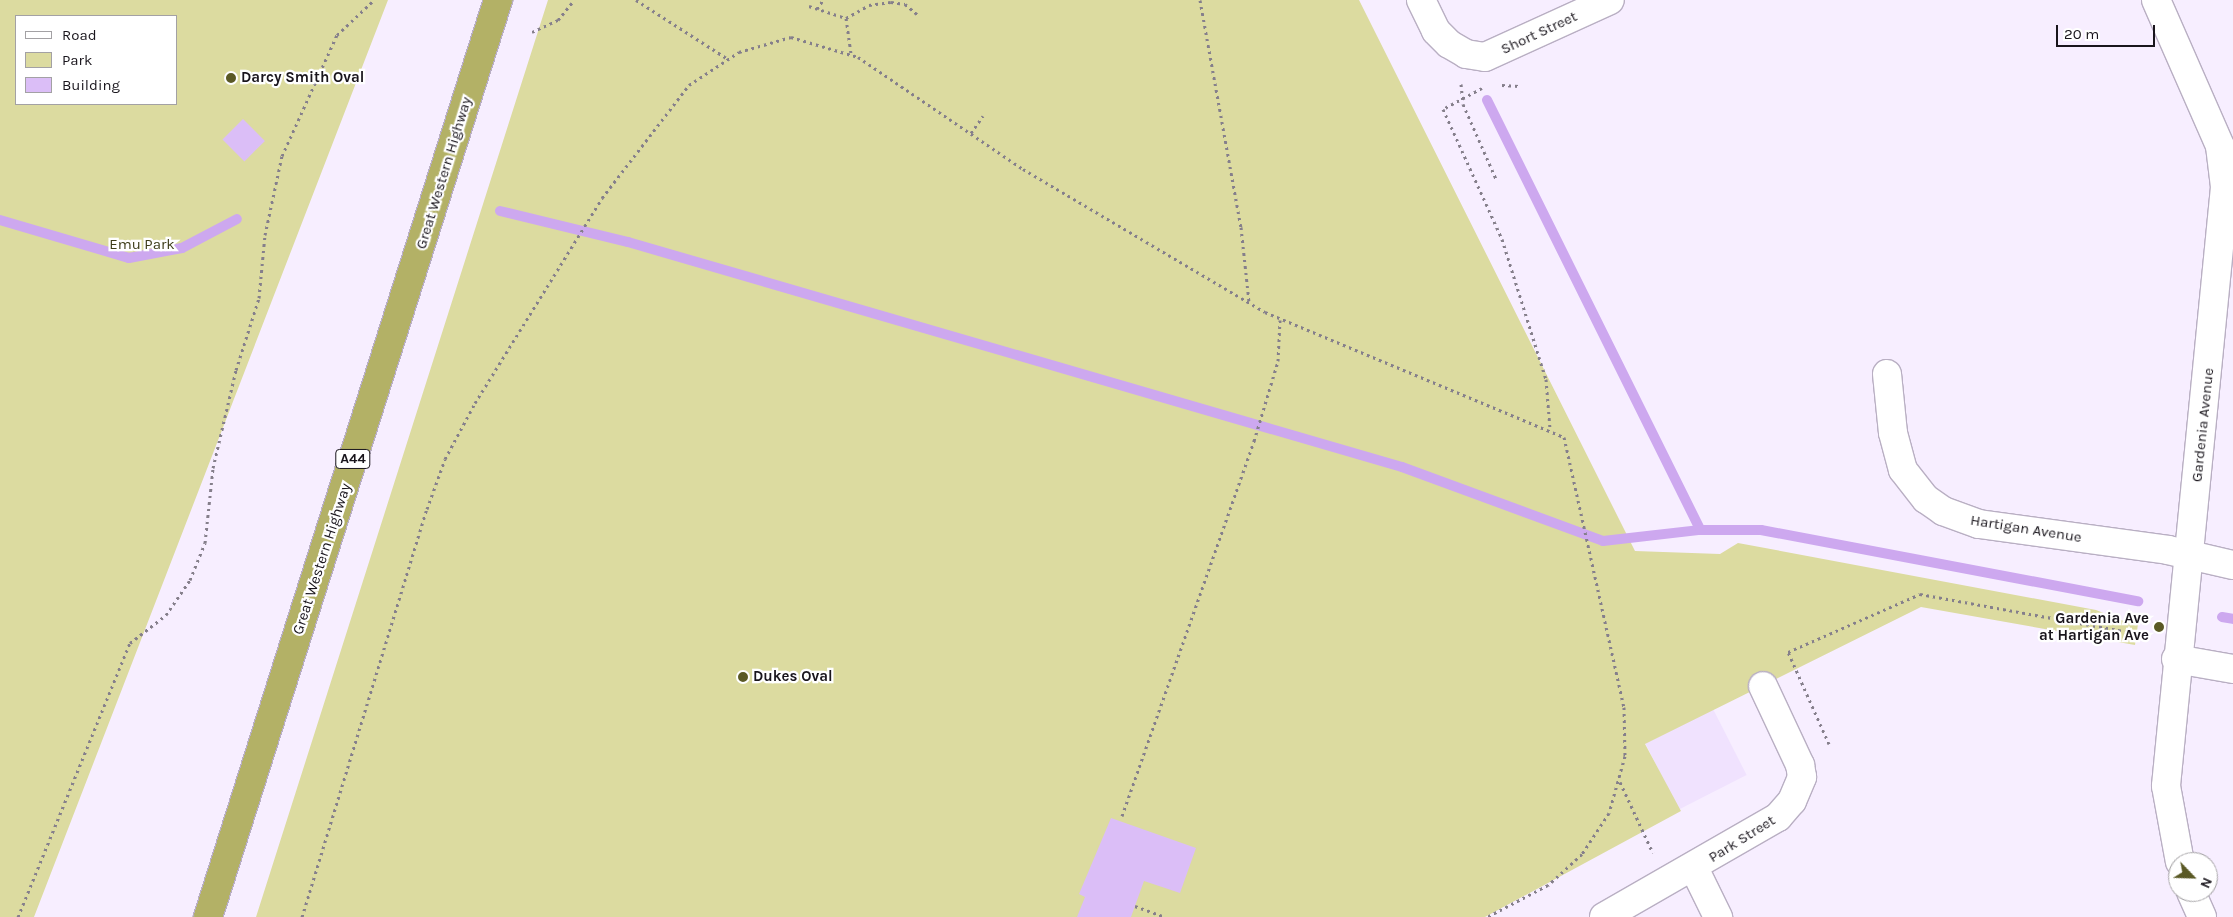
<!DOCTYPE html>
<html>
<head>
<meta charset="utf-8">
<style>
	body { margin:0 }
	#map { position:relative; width:2233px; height:917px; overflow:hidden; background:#f7eeff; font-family:Karla,sans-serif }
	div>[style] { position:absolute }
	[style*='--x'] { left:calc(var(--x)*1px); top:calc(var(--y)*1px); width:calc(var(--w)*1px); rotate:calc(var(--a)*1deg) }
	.built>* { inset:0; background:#f0e2fe; transform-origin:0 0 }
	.green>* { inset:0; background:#dcdba0 }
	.stream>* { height:10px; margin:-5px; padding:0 5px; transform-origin:5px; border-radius:5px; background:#cda8ef }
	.building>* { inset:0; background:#dbbef7; transform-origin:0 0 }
	.path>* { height:3px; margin-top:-1.5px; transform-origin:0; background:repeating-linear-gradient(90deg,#857f8b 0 2.5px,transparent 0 6.5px) }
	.roads { filter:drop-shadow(1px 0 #b9afc3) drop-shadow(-1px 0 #b9afc3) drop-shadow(0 1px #b9afc3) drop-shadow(0 -1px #b9afc3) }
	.minor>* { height:28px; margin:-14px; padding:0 14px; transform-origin:14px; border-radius:14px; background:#fff }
	.highway>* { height:28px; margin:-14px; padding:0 14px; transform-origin:14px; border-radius:14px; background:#b3b166 }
	.dots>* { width:14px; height:14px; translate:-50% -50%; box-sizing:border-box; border:2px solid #fff; border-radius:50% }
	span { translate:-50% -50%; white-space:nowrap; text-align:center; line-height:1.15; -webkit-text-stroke:4.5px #fff; paint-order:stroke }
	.shield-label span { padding:1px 4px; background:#fff; border:1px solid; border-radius:4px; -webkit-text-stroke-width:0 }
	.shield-label { font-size:14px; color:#19151c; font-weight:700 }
	.street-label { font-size:15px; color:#19151c }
	.poi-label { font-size:15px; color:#19151c; font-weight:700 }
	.left { translate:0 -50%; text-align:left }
	.right { translate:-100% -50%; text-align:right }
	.park-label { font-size:15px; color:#3d3c18 }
	.legend { position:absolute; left:15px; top:15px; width:162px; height:90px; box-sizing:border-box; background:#fff; border:1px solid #a3a1a4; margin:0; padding:6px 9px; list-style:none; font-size:15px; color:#19151c }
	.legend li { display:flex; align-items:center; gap:10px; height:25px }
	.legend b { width:25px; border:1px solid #a3a1a4 }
	.north { position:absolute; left:2168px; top:852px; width:50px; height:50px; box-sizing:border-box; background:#fff; border:1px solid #a3a1a4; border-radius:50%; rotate:114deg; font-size:14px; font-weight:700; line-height:20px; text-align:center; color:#19151c }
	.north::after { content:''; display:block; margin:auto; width:18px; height:22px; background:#5a5925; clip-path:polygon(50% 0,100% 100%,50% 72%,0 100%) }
	.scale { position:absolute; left:2056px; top:25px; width:99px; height:22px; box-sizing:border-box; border:2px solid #19151c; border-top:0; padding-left:6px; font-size:15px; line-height:18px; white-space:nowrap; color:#19151c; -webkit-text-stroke:4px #fff; paint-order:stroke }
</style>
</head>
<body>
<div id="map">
	<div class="built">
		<i style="left:1713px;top:709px;width:74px;height:76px;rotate:63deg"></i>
	</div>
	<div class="green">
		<i style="clip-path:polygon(evenodd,0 0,388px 0,34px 917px,0 917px,0 0,16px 16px,176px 16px,176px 104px,16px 104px,16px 16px)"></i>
		<i style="clip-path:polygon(548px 0,1359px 0,1635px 551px,1720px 554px,1738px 543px,2096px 610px,2131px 624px,2139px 617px,2135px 645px,1921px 607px,1645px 744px,1681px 811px,1485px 917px,256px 917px)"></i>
	</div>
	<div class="stream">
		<i style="--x:1487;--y:100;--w:480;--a:63.6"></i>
		<i style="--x:500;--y:211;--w:132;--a:13.6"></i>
		<i style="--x:628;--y:242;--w:806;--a:16.21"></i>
		<i style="--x:1402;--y:467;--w:214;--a:20.2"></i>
		<i style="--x:1603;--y:541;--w:98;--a:-6.5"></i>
		<i style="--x:1700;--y:530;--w:61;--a:0"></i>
		<i style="--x:1761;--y:530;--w:384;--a:10.7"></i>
		<i style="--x:0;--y:220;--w:134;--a:16.4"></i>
		<i style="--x:129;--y:258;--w:54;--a:-10.7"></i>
		<i style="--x:182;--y:248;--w:62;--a:-27.8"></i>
		<i style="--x:2222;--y:617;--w:11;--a:10"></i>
	</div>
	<div class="building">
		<i style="left:243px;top:119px;width:31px;height:29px;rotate:45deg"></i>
		<i style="clip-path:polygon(1111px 818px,1196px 848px,1180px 893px,1144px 881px,1131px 917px,1077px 917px,1085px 897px,1079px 894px)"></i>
	</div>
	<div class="path">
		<i style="--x:636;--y:0;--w:109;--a:32.7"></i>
		<i style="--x:1200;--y:0;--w:231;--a:79.8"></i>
		<i style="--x:1241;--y:227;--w:75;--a:83.9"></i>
		<i style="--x:809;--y:6;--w:39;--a:18"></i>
		<i style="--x:846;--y:18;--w:37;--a:82"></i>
		<i style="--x:817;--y:9;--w:11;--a:-56"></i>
		<i style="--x:846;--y:18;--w:26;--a:-29"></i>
		<i style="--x:869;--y:5;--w:22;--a:-8"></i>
		<i style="--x:891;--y:2;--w:14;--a:8"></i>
		<i style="--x:905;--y:4;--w:16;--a:40"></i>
		<i style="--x:532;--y:32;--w:29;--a:-25"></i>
		<i style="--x:558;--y:20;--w:26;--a:-51"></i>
		<i style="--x:1461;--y:84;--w:20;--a:84"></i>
		<i style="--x:1463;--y:104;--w:84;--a:66.2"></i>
		<i style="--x:1502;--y:85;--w:17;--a:3"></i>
		<i style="--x:1482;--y:88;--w:44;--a:151.7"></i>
		<i style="--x:1443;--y:109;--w:143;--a:65.6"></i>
		<i style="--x:1502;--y:239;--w:147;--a:72.6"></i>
		<i style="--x:1546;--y:379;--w:50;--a:85.4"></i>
		<i style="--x:971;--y:133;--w:21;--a:-55"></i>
		<i style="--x:1829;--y:744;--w:101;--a:-114"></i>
		<i style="--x:1788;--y:652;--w:144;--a:-23.7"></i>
		<i style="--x:1920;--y:594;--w:229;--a:10.3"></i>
		<i style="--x:1620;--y:782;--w:78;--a:65.1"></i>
		<i style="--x:1122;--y:816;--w:398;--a:-70.6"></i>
		<i style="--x:1254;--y:441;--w:84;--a:-73.3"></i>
		<i style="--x:1278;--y:361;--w:41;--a:-87.2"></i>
		<i style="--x:1135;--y:906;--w:32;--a:20"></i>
		<i style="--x:18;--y:917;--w:296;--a:-67.8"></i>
		<i style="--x:130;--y:643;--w:46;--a:-37.9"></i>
		<i style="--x:166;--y:615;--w:42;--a:-55.6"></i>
		<i style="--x:190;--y:580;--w:40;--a:-68"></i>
		<i style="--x:205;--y:543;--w:75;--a:-83.9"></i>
		<i style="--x:213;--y:468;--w:101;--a:-76.8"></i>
		<i style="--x:236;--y:370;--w:76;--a:-72.3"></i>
		<i style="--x:259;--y:298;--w:63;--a:-84.6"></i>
		<i style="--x:265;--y:235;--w:81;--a:-77.9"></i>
		<i style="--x:282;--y:156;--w:133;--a:-65.6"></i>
		<i style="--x:337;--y:35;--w:51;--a:-43.4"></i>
		<i style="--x:302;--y:917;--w:427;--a:-73"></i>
		<i style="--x:427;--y:509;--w:53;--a:-70.2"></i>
		<i style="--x:445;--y:459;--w:64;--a:-61.8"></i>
		<i style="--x:475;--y:403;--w:241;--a:-58.2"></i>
		<i style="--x:602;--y:198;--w:143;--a:-52.4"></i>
		<i style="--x:689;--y:85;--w:60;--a:-33.4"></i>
		<i style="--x:739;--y:52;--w:54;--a:-16.1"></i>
		<i style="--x:791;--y:37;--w:70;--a:16.6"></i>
		<i style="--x:858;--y:57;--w:199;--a:34.2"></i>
		<i style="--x:1023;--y:169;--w:281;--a:30.6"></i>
		<i style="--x:1265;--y:312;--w:324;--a:22.7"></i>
		<i style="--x:1564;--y:437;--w:277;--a:77.5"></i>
		<i style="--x:1624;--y:707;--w:49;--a:88.8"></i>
		<i style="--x:1625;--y:756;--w:59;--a:105.7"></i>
		<i style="--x:1609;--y:813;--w:49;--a:123.4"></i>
		<i style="--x:1582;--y:854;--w:46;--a:137.6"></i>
		<i style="--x:1548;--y:885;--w:69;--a:152.3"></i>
	</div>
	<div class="roads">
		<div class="minor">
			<i style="--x:1421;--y:0;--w:34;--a:64"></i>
			<i style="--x:1436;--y:31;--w:18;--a:45"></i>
			<i style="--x:1449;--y:44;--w:20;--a:30"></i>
			<i style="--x:1466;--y:54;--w:19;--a:9"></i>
			<i style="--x:1485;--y:57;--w:137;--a:-24.5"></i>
			<i style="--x:2156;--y:0;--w:159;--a:66.3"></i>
			<i style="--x:2220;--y:146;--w:41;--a:83"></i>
			<i style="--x:2225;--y:187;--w:602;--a:95.63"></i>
			<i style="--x:2166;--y:786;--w:77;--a:79.6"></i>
			<i style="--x:1887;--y:374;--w:59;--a:84.2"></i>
			<i style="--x:1893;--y:433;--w:38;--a:75"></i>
			<i style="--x:1903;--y:470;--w:37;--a:52"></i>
			<i style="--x:1926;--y:499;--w:21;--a:35"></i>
			<i style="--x:1943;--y:511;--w:38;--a:20"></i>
			<i style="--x:1979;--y:524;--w:191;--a:7.8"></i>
			<i style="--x:2168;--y:550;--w:67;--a:13"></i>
			<i style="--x:2176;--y:659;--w:58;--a:10"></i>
			<i style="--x:1694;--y:868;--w:55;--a:63.9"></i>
			<i style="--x:2191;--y:892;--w:27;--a:66"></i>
			<i style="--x:1604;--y:917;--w:201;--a:-29.9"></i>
			<i style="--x:1778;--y:817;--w:21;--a:-49"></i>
			<i style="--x:1792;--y:801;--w:26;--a:-67"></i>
			<i style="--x:1802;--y:777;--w:12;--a:-99"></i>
			<i style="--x:1800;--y:765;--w:87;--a:-115.1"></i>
		</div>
		<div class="highway">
			<i style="--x:208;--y:917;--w:962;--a:-72.45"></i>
		</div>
	</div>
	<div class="dots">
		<i style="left:231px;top:78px;background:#5a5925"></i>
		<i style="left:2159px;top:627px;background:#5a5925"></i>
		<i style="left:743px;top:677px;background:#5a5925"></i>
	</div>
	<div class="shield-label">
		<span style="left:353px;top:459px">A44</span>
	</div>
	<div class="street-label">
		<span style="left:1539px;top:33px;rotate:-25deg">Short Street</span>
		<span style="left:444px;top:173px;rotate:-73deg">Great Western Highway</span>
		<span style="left:2203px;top:425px;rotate:-84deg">Gardenia Avenue</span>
		<span style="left:2026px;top:529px;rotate:9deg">Hartigan Avenue</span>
		<span style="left:322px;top:559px;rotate:-72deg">Great Western Highway</span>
		<span style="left:1742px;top:839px;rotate:-32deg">Park Street</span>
	</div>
	<div class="poi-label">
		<span class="left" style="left:241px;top:78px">Darcy Smith Oval</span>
		<span class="right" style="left:2149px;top:627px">Gardenia Ave<br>at Hartigan Ave</span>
		<span class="left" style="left:753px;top:677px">Dukes Oval</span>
	</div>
	<div class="park-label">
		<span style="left:142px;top:245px">Emu Park</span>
	</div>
	<ul class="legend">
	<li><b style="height:6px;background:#fff"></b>Road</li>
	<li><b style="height:14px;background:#dcdba0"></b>Park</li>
	<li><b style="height:14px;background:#dbbef7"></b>Building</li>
	</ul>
	<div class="north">N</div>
	<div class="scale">20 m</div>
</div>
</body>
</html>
